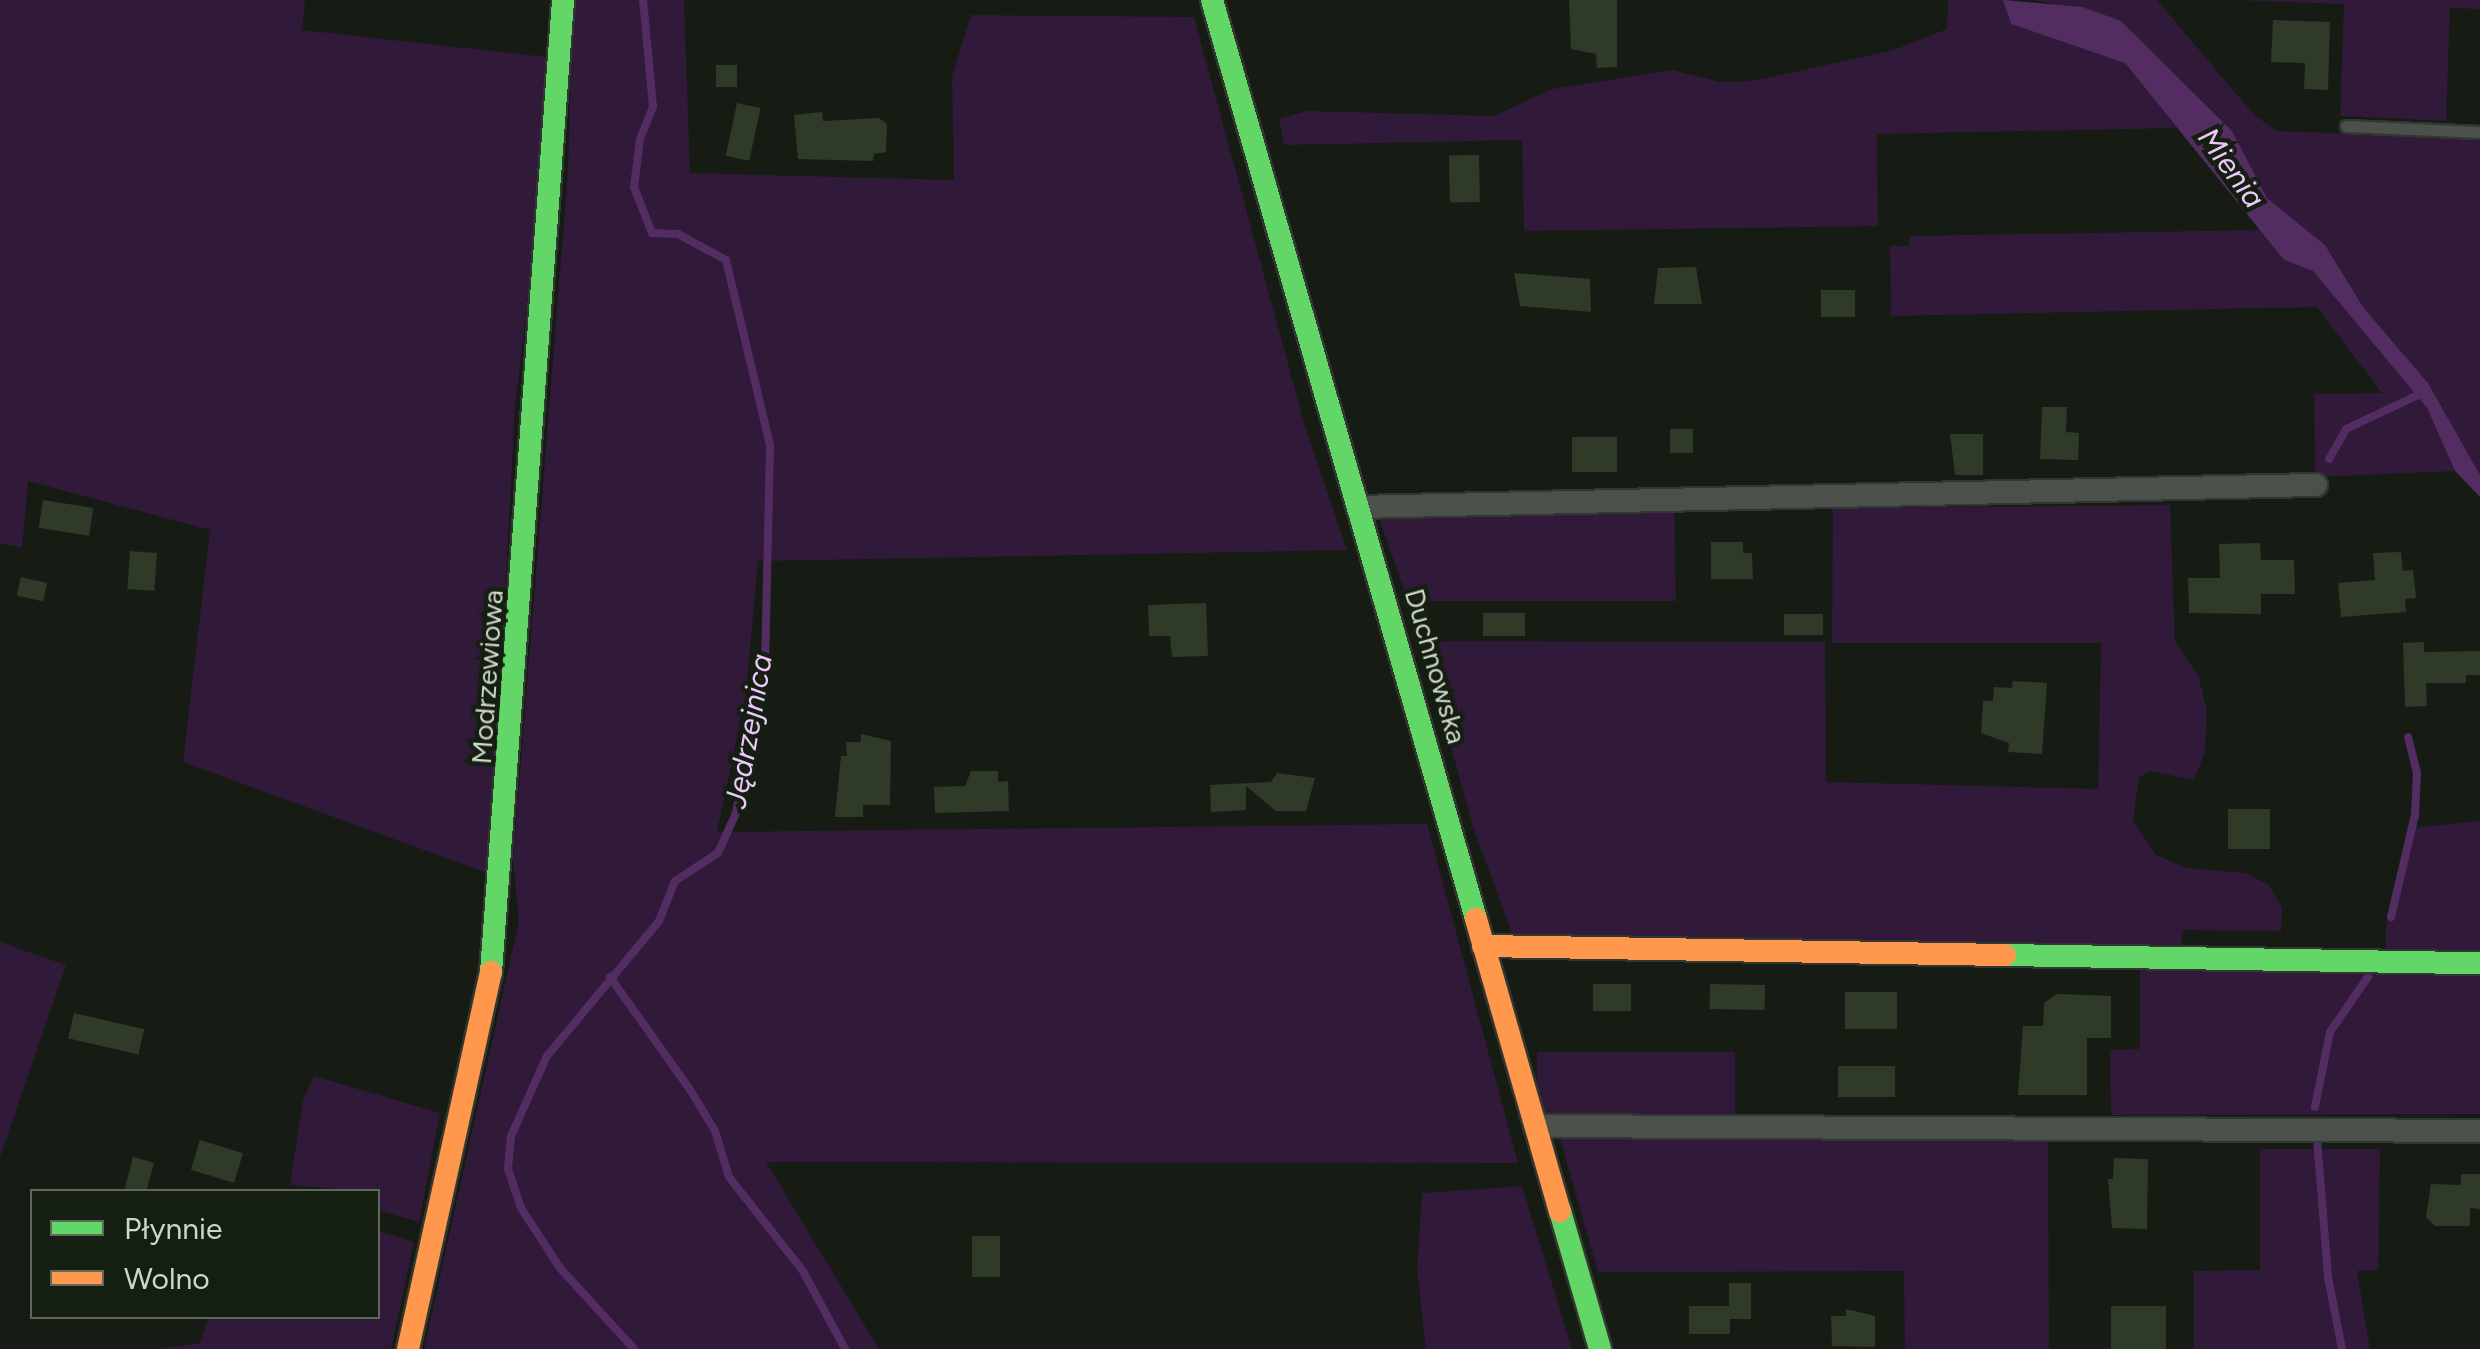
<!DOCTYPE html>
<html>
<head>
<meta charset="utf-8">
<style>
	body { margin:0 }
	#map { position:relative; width:2480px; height:1349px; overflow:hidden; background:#161c14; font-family:Figtree,sans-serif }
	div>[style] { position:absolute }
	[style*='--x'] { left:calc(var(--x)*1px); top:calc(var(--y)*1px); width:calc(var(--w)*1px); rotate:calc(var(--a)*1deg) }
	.green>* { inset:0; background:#301939; transform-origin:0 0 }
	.water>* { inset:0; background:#532d62 }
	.stream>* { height:8px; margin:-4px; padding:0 4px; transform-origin:4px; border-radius:4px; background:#532d62 }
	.building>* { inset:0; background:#303a29; transform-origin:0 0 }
	.roads { filter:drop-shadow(2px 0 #333731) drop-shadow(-2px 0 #333731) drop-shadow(0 2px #333731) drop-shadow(0 -2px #333731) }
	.lane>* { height:11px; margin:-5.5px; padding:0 5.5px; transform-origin:5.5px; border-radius:5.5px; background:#4c504a }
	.street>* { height:22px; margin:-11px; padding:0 11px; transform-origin:11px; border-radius:11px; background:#4c504a }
	.fast>* { height:22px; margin:-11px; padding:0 11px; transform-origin:11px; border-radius:11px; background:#63d668 }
	.slow>* { height:22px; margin:-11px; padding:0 11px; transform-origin:11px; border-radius:11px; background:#ff974d }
	span { translate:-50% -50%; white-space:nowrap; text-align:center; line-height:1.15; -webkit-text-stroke:9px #151f11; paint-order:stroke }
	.street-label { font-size:28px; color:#ced5cb }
	.water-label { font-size:30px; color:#ecc7fc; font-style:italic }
	.legend { position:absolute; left:30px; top:1189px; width:350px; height:130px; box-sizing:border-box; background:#151f11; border:2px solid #5f685b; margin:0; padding:12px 18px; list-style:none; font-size:30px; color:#ced5cb }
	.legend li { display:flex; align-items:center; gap:20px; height:50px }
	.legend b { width:50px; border:2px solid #5f685b }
</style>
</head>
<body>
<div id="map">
	<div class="green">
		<i style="clip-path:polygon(0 0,305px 0,302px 30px,546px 57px,539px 203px,515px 408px,490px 874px,183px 762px,210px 530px,28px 481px,22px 548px,0 543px)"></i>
		<i style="clip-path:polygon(573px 0,684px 0,690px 173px,954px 180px,952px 76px,971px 15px,1194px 17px,1304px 423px,1347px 550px,758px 561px,746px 693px,717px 832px,1427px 824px,1518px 1163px,766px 1162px,879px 1349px,424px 1349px,519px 921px,513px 859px,568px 173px)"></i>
		<i style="clip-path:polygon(1948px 0,2003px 0,2011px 24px,2125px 63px,2177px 128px,1877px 134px,1878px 226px,1524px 231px,1522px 140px,1284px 145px,1279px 119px,1307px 111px,1494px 116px,1552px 89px,1673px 70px,1720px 82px,1753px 81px,1894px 50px,1947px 29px)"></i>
		<i style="clip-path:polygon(2035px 0,2157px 0,2254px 115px,2277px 131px,2480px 139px,2480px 475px,2428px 383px,2363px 307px,2325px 245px,2267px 198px,2232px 131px,2121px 21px)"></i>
		<i style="clip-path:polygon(2234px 0,2480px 0,2480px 9px,2450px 8px,2446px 121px,2340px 116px,2344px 4px)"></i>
		<i style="clip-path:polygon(2260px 230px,2284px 260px,2313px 271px,2427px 408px,2455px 471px,2315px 477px,2314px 394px,2382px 393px,2317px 307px,1891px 316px,1890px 246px,1909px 246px,1910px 236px)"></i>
		<i style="clip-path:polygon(2170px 505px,2175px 642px,2198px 675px,2207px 710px,2205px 752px,2194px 780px,2151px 771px,2139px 777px,2133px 821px,2156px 855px,2187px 868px,2245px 873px,2269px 885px,2282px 908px,2281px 931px,2183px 930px,2181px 946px,1513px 936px,1473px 827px,1422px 641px,1825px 642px,1826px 782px,2098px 789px,2101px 643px,1832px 643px,1833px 508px)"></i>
		<i style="clip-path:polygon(1674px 511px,1676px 601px,1408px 601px,1380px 521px,1388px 514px)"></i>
		<i style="clip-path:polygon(2480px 821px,2480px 953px,2386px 952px,2386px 926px,2410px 828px)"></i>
		<i style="clip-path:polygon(0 942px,66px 965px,0 1157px)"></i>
		<i style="clip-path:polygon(2140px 967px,2480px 973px,2480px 1114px,2111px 1115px,2110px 1050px,2140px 1049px)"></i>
		<i style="left:1537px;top:1052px;width:198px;height:65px"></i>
		<i style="clip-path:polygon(314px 1076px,440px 1113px,419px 1222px,378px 1210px,378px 1192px,290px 1185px,303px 1100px)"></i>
		<i style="clip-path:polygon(1558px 1132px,2048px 1132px,2049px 1349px,1905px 1349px,1904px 1271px,1598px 1272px)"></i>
		<i style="clip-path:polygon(2260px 1149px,2380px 1149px,2378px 1270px,2357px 1271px,2370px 1349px,2194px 1349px,2194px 1271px,2260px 1270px)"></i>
		<i style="clip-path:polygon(1522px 1186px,1572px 1349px,1426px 1349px,1417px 1269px,1422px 1193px)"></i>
		<i style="clip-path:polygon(378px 1231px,414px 1242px,391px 1349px,161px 1349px,200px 1343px,209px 1317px,378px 1316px)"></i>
	</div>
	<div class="water">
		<i style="clip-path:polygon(2003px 0,2082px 7px,2121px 21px,2232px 131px,2267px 198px,2325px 245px,2363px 307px,2428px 383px,2480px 475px,2480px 497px,2455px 471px,2427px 408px,2313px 271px,2284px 260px,2125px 63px,2011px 24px)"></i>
	</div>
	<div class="stream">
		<i style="--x:2329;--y:459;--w:34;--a:-60"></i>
		<i style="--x:2346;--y:429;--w:84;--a:-25.3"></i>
		<i style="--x:2391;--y:917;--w:105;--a:-76.8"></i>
		<i style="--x:2415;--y:815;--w:42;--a:-87.3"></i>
		<i style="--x:2417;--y:773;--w:37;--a:-104"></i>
		<i style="--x:610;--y:977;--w:136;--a:54.6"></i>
		<i style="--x:689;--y:1088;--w:50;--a:58.8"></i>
		<i style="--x:715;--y:1131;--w:48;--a:73.1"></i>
		<i style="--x:729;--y:1177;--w:120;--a:51.8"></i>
		<i style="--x:803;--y:1271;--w:89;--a:61.7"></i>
		<i style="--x:2315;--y:1107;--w:76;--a:-78.7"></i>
		<i style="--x:2330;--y:1032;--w:67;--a:-55.4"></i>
		<i style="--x:2317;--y:1139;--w:138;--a:85.4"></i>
		<i style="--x:2328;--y:1277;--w:73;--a:79"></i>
		<i style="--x:634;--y:1349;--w:110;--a:-132.4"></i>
		<i style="--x:560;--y:1268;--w:72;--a:-123"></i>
		<i style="--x:521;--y:1208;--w:41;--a:-108.4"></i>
		<i style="--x:508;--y:1169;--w:33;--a:-85"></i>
		<i style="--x:511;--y:1136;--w:88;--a:-65.8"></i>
		<i style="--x:547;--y:1056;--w:175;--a:-50.3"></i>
		<i style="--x:659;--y:921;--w:43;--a:-68.2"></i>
		<i style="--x:675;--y:881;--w:51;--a:-33.1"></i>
		<i style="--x:718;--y:853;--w:44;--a:-65.8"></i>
		<i style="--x:736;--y:813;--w:149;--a:-78.8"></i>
		<i style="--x:765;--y:667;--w:222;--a:-88.7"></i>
		<i style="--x:770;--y:445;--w:190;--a:-103.4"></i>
		<i style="--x:726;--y:260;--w:55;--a:-151.6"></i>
		<i style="--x:678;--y:234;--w:26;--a:-178"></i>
		<i style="--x:652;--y:233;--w:49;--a:-111.4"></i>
		<i style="--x:634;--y:187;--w:48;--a:-82.9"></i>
		<i style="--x:640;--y:139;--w:35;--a:-68"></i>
		<i style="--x:653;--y:107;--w:107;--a:-95.3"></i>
	</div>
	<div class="building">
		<i style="clip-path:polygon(1569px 0,1617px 0,1617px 67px,1597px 68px,1596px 54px,1571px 49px)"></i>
		<i style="clip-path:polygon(2273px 20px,2330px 22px,2328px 90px,2304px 89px,2305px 63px,2271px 62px)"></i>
		<i style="left:716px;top:65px;width:21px;height:22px"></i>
		<i style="left:737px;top:103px;width:24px;height:54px;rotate:12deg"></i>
		<i style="clip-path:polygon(822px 112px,823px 121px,879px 118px,887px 124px,886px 152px,874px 154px,873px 161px,798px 159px,794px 115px)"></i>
		<i style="left:1479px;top:155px;width:47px;height:30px;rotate:89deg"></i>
		<i style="clip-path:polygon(1696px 267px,1702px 304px,1654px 304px,1658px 268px)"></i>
		<i style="clip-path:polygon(1514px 273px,1590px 279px,1591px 312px,1520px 306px)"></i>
		<i style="left:1855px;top:290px;width:27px;height:34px;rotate:90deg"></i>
		<i style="clip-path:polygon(2042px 407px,2067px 407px,2066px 432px,2079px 433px,2078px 460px,2040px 459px)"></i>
		<i style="left:1670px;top:429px;width:23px;height:24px"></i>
		<i style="clip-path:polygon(1950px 434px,1983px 434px,1983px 475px,1955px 475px)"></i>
		<i style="left:1572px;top:437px;width:45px;height:35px"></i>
		<i style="left:43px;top:500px;width:51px;height:28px;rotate:9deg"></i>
		<i style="clip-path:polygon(1711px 542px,1743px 542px,1743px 553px,1752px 553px,1753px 579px,1711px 579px)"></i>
		<i style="clip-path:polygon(2260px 543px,2261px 560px,2294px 560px,2295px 594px,2261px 594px,2261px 614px,2189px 613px,2188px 578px,2220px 578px,2219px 544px)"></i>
		<i style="left:130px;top:551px;width:27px;height:38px;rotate:4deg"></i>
		<i style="clip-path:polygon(2401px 552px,2403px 571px,2413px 570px,2416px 598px,2405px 599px,2406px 612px,2341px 617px,2338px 583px,2375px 580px,2373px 553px)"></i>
		<i style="left:21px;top:577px;width:27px;height:19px;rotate:13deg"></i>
		<i style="clip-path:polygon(1206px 603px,1208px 656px,1172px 657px,1170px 636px,1149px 636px,1148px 605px)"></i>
		<i style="left:1483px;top:613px;width:42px;height:23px"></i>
		<i style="left:1784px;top:614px;width:39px;height:21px"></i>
		<i style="clip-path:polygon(2424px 642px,2424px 652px,2480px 651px,2480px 675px,2466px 675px,2466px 683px,2426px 683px,2427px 706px,2405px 707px,2403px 643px)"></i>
		<i style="clip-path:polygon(2013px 681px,2047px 683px,2042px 754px,2008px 752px,2009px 743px,1981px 733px,1983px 701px,1993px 701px,1994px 687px,2012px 688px)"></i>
		<i style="clip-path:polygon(861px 734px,891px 741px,890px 805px,863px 805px,863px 817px,835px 817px,841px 756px,847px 756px,846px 742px,861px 742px)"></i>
		<i style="clip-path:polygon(971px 771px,998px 771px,998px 782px,1008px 781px,1009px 811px,935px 813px,934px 787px,965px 786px)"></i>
		<i style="clip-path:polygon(1277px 773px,1315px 778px,1306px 811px,1276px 811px,1246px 786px,1246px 810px,1211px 812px,1210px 785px,1271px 782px)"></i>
		<i style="left:2270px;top:809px;width:40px;height:42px;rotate:90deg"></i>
		<i style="left:1593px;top:984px;width:38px;height:27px"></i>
		<i style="left:1710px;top:984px;width:55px;height:25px;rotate:1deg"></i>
		<i style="left:1845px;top:992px;width:52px;height:37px"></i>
		<i style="clip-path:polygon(2057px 994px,2111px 996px,2111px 1038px,2087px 1038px,2087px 1095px,2018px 1095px,2023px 1026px,2043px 1026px,2044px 1003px)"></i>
		<i style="left:74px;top:1013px;width:72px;height:26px;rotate:13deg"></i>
		<i style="left:1838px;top:1066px;width:57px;height:31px"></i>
		<i style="left:200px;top:1140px;width:45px;height:31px;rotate:17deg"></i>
		<i style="clip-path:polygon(133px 1157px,154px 1163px,146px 1192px,124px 1192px)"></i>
		<i style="clip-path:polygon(2114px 1158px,2148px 1159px,2147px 1229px,2112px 1228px,2108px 1179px,2113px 1179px)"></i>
		<i style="clip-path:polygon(2461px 1174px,2480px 1174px,2480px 1209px,2470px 1208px,2470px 1226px,2435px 1226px,2426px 1217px,2431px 1184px,2461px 1185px)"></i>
		<i style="left:972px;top:1236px;width:28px;height:41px"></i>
		<i style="clip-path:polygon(1729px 1283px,1751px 1283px,1751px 1319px,1730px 1319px,1730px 1334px,1689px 1334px,1689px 1306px,1729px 1306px)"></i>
		<i style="left:2111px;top:1306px;width:55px;height:43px"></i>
		<i style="clip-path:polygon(1846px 1309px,1875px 1316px,1875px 1347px,1832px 1346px,1831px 1316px,1846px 1316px)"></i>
	</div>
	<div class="roads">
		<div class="lane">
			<i style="--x:2346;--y:126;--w:134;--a:2.6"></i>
		</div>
		<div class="street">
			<i style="--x:1358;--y:507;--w:958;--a:-1.32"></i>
			<i style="--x:1535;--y:1126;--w:945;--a:0.3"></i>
		</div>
		<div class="fast">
			<i style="--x:1212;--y:0;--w:956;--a:73.97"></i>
			<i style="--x:2005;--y:955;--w:475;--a:1"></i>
			<i style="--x:491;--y:972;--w:975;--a:-85.76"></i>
			<i style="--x:1560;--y:1211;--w:144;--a:73.8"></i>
		</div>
		<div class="slow">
			<i style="--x:1476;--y:919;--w:304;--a:74"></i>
			<i style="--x:1483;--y:946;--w:522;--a:0.99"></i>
			<i style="--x:408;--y:1349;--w:386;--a:-77.6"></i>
		</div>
	</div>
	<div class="street-label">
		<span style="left:1436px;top:666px;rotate:74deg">Duchnowska</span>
		<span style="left:487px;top:677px;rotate:-86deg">Modrzewiowa</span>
	</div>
	<div class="water-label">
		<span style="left:2231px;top:168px;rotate:54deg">Mienia</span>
		<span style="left:749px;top:731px;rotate:-80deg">Jędrzejnica</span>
	</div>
	<ul class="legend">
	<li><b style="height:12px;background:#63d668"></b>Płynnie</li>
	<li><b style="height:12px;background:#ff974d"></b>Wolno</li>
	</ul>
</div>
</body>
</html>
